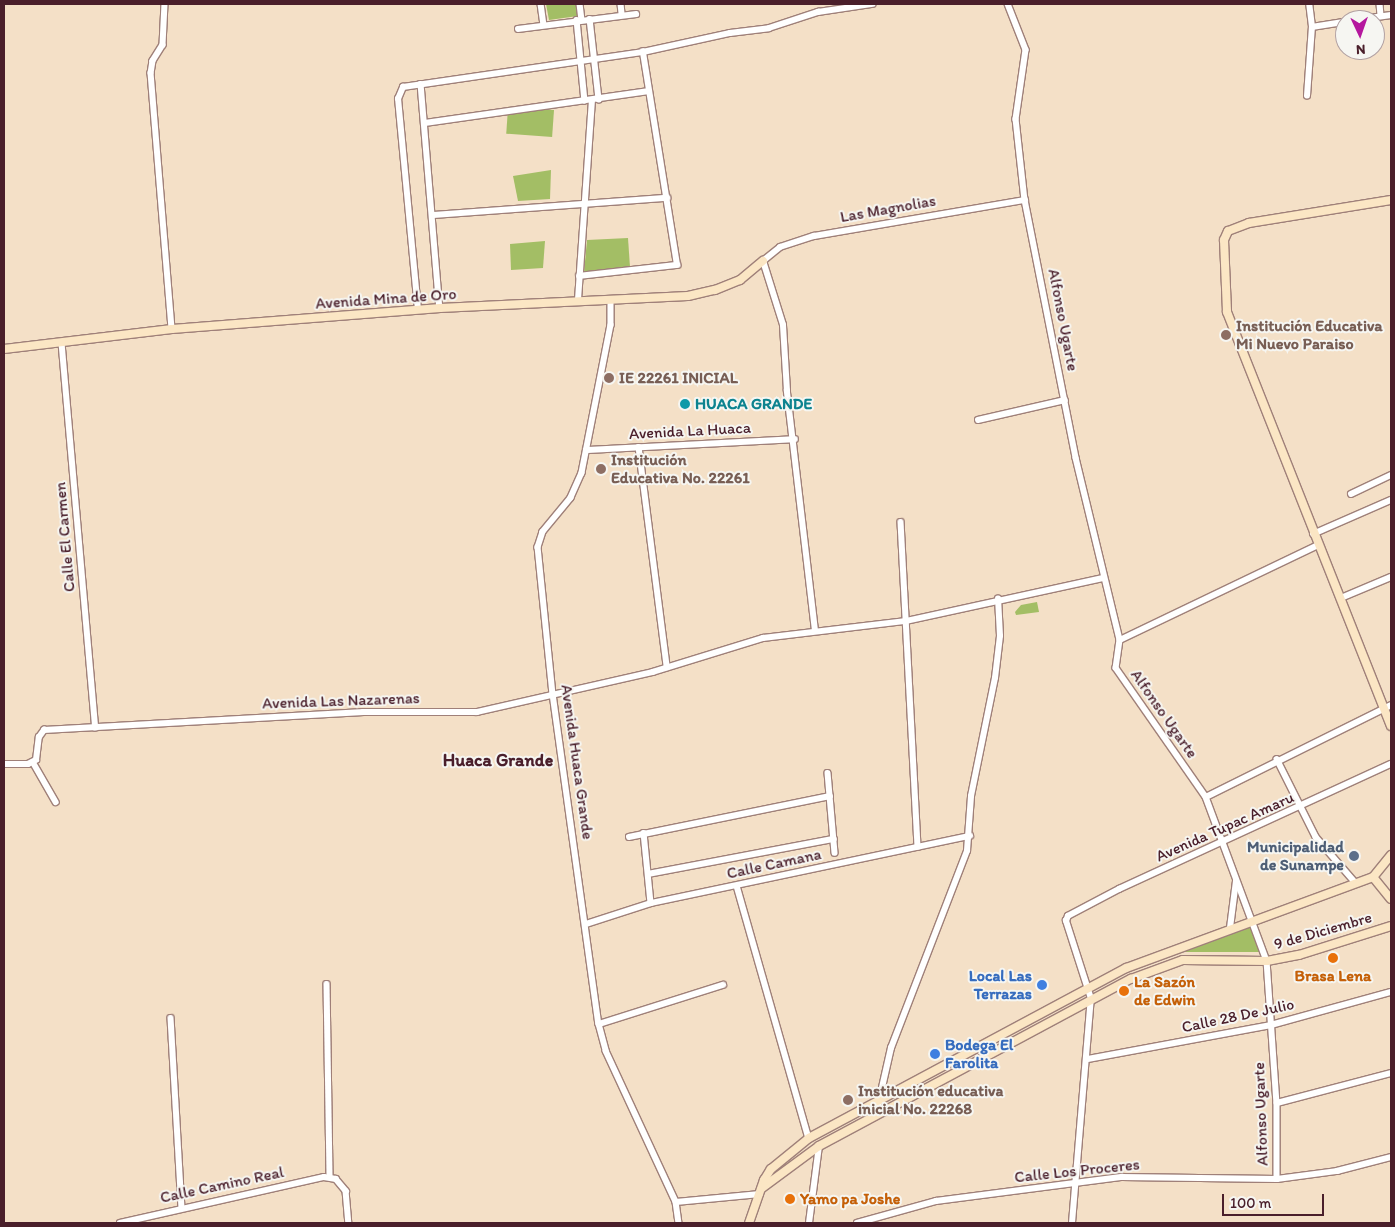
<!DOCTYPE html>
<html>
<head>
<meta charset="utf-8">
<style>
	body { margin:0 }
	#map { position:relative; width:1395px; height:1227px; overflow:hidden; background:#f4e0c7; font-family:Itim,sans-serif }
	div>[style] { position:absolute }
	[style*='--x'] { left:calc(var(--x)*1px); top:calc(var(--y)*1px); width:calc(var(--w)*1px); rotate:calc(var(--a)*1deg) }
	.green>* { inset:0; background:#a3be65; transform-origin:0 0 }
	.roads { filter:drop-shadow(1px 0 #9f8079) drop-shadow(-1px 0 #9f8079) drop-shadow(0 1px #9f8079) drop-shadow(0 -1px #9f8079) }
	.street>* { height:5.5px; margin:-2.75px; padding:0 2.75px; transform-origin:2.75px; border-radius:2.75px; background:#fff }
	.secondary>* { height:8px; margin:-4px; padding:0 4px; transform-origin:4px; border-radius:4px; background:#fbe6c4 }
	.dots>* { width:14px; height:14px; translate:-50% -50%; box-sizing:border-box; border:2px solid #f6f6f2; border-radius:50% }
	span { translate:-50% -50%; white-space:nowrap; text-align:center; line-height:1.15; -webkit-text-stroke:4px #f6f6f2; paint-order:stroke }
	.street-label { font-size:16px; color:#4a1f2b }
	.education-label { font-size:16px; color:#785e54; font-weight:700 }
	.left { translate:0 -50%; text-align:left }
	.culture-label { font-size:16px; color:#0d838f; font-weight:700 }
	.service-label { font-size:16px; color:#4e5e75; font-weight:700 }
	.right { translate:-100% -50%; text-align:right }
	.shop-label { font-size:16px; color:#366cbe; font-weight:700 }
	.food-label { font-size:16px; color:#c56008; font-weight:700 }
	.neighbourhood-label { font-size:18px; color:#4a1f2b; font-weight:700 }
	.frame { position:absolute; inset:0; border:5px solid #4a1f2b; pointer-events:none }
	.north { position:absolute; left:1335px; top:10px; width:50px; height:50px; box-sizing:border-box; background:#f6f6f2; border:1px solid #b1a0a2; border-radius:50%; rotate:177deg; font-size:14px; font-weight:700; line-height:20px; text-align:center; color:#4a1f2b }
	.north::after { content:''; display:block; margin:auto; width:18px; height:22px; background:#b5179e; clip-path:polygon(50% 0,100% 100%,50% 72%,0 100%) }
	.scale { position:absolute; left:1222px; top:1194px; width:102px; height:22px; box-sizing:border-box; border:2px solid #4a1f2b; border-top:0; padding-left:6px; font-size:15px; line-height:18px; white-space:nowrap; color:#4a1f2b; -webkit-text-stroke:4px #f6f6f2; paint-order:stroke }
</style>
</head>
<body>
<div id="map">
	<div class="green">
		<i style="clip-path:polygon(546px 4px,576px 4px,578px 16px,549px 20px)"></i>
		<i style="left:554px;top:110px;width:27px;height:46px;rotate:94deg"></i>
		<i style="clip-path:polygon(551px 170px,550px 199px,518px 201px,513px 176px)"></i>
		<i style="clip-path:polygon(628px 238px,630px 267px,584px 272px,587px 240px)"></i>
		<i style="clip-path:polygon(545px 241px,543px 268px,511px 270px,510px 244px)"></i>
		<i style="clip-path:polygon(1037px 602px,1039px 612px,1016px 615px,1015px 612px,1021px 605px)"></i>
		<i style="clip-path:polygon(1250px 927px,1261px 952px,1184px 952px)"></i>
	</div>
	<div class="roads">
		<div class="street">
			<i style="--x:165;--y:4;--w:41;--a:92.8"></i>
			<i style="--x:163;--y:45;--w:19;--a:122"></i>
			<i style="--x:153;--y:61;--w:12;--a:99"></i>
			<i style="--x:151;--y:73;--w:257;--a:85.3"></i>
			<i style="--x:541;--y:4;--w:21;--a:82"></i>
			<i style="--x:580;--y:4;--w:16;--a:83"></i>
			<i style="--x:621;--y:4;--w:10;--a:84"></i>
			<i style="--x:1008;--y:4;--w:49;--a:68.6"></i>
			<i style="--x:1026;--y:50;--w:70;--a:98.2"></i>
			<i style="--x:1016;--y:119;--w:81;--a:83.7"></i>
			<i style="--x:1025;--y:200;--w:263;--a:78.8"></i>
			<i style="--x:1076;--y:458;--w:187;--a:76.4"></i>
			<i style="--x:1120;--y:640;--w:28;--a:98"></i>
			<i style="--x:1116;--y:668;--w:157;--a:55.1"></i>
			<i style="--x:1206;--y:797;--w:175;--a:69.6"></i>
			<i style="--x:1267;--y:961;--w:142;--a:86"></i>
			<i style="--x:1277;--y:1103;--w:76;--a:90"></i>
			<i style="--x:1380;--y:4;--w:12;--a:85"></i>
			<i style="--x:590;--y:19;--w:81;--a:83.6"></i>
			<i style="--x:577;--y:20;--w:81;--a:84.4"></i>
			<i style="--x:1356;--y:20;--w:35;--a:-8"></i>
			<i style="--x:1312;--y:27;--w:33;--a:-9"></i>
			<i style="--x:518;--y:29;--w:119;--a:-7.2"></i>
			<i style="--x:421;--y:84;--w:225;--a:85.2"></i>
			<i style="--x:1307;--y:96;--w:69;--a:-85.9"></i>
			<i style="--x:1312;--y:27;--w:23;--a:-97"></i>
			<i style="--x:425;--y:123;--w:226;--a:-8.1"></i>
			<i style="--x:433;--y:215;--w:235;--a:-4.2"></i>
			<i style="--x:579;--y:276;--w:99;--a:-6.4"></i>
			<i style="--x:677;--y:265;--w:216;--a:-99.1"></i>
			<i style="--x:578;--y:300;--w:200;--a:-86"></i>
			<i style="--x:611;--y:302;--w:23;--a:90"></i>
			<i style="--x:611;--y:325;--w:151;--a:101.1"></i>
			<i style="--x:582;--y:473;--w:27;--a:114"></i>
			<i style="--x:571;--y:498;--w:44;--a:129.5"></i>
			<i style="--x:543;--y:532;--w:16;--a:108"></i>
			<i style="--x:538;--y:547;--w:148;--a:84.2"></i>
			<i style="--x:553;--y:694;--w:333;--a:82.1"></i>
			<i style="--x:599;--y:1024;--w:28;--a:75"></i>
			<i style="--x:606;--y:1051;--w:166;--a:65.1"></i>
			<i style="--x:676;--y:1202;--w:21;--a:82"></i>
			<i style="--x:418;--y:310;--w:212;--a:-95.4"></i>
			<i style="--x:398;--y:99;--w:13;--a:-67"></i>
			<i style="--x:403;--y:87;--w:243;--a:-8.3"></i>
			<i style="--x:643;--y:52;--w:89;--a:-12.3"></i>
			<i style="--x:730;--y:33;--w:39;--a:-7"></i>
			<i style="--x:769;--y:28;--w:52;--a:-18.1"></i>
			<i style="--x:818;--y:12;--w:55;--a:-8.4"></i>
			<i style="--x:62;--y:343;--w:386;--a:85"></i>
			<i style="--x:978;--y:420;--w:89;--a:-12.9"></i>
			<i style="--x:639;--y:447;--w:222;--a:82.7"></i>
			<i style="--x:586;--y:450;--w:209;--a:-3"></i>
			<i style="--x:1351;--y:494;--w:44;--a:-25.4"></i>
			<i style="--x:901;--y:522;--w:325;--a:87"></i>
			<i style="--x:1313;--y:534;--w:85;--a:-23.6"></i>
			<i style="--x:1341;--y:598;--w:54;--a:-22.8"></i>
			<i style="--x:815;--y:631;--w:242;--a:-96.7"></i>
			<i style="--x:787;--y:391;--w:66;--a:-93.5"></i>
			<i style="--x:783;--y:325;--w:67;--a:-107.4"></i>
			<i style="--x:763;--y:261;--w:22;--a:-39"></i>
			<i style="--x:780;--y:247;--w:36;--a:-18"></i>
			<i style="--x:814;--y:236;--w:214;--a:-9.7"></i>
			<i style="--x:1120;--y:640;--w:220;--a:-25.6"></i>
			<i style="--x:1277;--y:759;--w:87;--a:63.4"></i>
			<i style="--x:1316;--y:837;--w:60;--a:49.1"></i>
			<i style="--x:33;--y:762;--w:46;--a:60.1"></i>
			<i style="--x:4;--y:764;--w:24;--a:0"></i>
			<i style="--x:28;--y:764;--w:9;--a:-27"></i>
			<i style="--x:36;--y:760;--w:23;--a:-83"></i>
			<i style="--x:39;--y:737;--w:9;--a:-54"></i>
			<i style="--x:44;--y:730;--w:320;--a:-3.2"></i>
			<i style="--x:363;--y:712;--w:114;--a:0"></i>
			<i style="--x:477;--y:712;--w:180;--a:-12.8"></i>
			<i style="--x:653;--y:672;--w:115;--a:-17.2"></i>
			<i style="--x:763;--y:638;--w:144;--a:-6.8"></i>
			<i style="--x:906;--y:621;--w:202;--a:-12.3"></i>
			<i style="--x:828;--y:773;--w:80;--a:85"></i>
			<i style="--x:1206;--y:797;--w:207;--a:-26.4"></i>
			<i style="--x:644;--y:833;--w:70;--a:84.3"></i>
			<i style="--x:629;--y:837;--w:205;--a:-11.5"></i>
			<i style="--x:648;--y:874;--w:189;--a:-10.7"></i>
			<i style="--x:737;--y:886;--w:262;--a:74.1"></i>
			<i style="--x:586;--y:924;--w:68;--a:-17.9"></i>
			<i style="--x:651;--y:903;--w:326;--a:-11.9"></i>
			<i style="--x:1230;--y:928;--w:47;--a:-82.7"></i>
			<i style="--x:327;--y:984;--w:193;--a:89.1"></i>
			<i style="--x:171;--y:1018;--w:189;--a:86.7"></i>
			<i style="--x:599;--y:1024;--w:130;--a:-17.5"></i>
			<i style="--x:1088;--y:1059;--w:186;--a:-10.5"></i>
			<i style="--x:1271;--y:1025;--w:124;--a:-15.4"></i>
			<i style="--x:1277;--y:1103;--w:118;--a:-14.7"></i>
			<i style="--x:876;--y:1114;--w:68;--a:-77.2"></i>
			<i style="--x:891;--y:1048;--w:211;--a:-68.9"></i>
			<i style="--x:967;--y:851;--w:55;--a:-85.8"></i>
			<i style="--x:971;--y:796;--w:120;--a:-78.5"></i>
			<i style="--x:995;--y:678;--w:42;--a:-83.2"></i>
			<i style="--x:1000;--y:636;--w:37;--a:-93"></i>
			<i style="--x:676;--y:1202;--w:84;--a:-5.4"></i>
			<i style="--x:120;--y:1223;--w:209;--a:-12.7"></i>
			<i style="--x:324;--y:1177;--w:12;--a:9"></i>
			<i style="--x:336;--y:1179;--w:16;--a:50"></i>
			<i style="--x:346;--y:1191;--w:32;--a:85"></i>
			<i style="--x:809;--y:1223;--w:78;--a:-82.6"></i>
			<i style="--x:857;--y:1223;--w:82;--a:-15.6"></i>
			<i style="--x:936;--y:1201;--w:188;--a:-7.4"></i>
			<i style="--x:1122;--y:1177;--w:155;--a:0.7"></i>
			<i style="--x:1277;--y:1179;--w:61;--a:-7.6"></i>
			<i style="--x:1337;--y:1171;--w:56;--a:-14.5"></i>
			<i style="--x:1072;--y:1223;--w:225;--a:-85.2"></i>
			<i style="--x:1091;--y:999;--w:82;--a:-107.8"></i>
			<i style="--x:1066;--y:921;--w:5;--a:-68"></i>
			<i style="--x:1068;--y:916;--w:58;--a:-27.9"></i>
			<i style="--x:1119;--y:889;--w:299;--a:-24.7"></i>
		</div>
		<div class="secondary">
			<i style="--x:1391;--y:200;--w:144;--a:170.8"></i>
			<i style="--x:1249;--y:223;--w:22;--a:159"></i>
			<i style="--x:1228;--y:231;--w:10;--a:114"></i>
			<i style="--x:1224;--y:240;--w:72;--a:87.6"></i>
			<i style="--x:1227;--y:312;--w:445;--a:68.4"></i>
			<i style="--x:4;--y:349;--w:169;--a:-6.8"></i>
			<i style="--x:172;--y:329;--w:269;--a:-4.5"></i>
			<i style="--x:440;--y:308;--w:248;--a:-2.8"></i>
			<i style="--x:688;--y:296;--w:28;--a:-13"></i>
			<i style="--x:715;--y:290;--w:27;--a:-22"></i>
			<i style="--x:740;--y:280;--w:30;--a:-40"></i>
			<i style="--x:1391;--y:855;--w:28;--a:129"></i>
			<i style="--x:1373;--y:877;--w:28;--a:51"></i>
			<i style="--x:762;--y:1188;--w:71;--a:-36.4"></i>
			<i style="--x:819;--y:1146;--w:354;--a:-28.2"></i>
			<i style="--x:1131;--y:979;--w:55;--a:-20.1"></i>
			<i style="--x:1183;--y:960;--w:84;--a:0.7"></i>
			<i style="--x:1267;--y:961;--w:33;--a:-11"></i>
			<i style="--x:1299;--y:955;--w:96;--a:-17.5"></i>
			<i style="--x:749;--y:1223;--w:46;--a:-70.8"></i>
			<i style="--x:764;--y:1180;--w:13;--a:-58"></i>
			<i style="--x:771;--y:1169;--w:49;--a:-39.2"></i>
			<i style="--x:809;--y:1138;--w:360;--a:-28.2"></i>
			<i style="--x:1126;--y:968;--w:263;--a:-20.2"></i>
		</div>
	</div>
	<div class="dots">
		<i style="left:1226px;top:335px;background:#8d6e63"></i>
		<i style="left:609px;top:378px;background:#8d6e63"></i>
		<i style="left:685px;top:404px;background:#0f9aa8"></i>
		<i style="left:601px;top:469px;background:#8d6e63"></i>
		<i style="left:1354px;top:856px;background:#5c6f8a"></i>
		<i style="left:1333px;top:958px;background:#e8710a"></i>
		<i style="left:1042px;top:985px;background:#3f7fe0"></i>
		<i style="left:1124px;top:991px;background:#e8710a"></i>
		<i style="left:935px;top:1054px;background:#3f7fe0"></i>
		<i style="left:848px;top:1100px;background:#8d6e63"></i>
		<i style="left:790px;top:1199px;background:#e8710a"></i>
	</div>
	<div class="street-label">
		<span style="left:888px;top:209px;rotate:-10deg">Las Magnolias</span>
		<span style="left:386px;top:299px;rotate:-4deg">Avenida Mina de Oro</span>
		<span style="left:1063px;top:320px;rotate:79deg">Alfonso Ugarte</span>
		<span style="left:690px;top:431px;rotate:-3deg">Avenida La Huaca</span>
		<span style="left:65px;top:537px;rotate:-95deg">Calle El Carmen</span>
		<span style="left:341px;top:701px;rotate:-2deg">Avenida Las Nazarenas</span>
		<span style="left:1164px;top:714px;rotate:55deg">Alfonso Ugarte</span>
		<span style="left:577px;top:762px;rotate:82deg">Avenida Huaca Grande</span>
		<span style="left:1225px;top:827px;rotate:-24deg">Avenida Tupac Amaru</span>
		<span style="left:774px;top:864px;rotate:-12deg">Calle Camana</span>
		<span style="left:1323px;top:931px;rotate:-16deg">9 de Diciembre</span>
		<span style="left:1238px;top:1016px;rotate:-12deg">Calle 28 De Julio</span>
		<span style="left:1261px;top:1114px;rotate:-92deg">Alfonso Ugarte</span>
		<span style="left:1077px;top:1171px;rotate:-6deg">Calle Los Proceres</span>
		<span style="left:222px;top:1185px;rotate:-12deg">Calle Camino Real</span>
	</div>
	<div class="education-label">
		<span class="left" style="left:1236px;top:335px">Institución Educativa<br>Mi Nuevo Paraiso</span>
		<span class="left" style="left:619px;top:378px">IE 22261 INICIAL</span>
		<span class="left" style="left:611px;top:469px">Institución<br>Educativa No. 22261</span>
		<span class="left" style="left:858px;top:1100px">Institución educativa<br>inicial No. 22268</span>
	</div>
	<div class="culture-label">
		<span class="left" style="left:695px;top:404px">HUACA GRANDE</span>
	</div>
	<div class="service-label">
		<span class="right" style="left:1344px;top:856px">Municipalidad<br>de Sunampe</span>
	</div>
	<div class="shop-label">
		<span class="right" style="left:1032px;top:985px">Local Las<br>Terrazas</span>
		<span class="left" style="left:945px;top:1054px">Bodega El<br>Farolita</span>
	</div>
	<div class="food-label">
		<span style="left:1333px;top:976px">Brasa Lena</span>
		<span class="left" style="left:1134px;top:991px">La Sazón<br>de Edwin</span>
		<span class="left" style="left:800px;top:1199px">Yamo pa Joshe</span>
	</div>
	<div class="neighbourhood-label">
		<span style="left:498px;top:760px">Huaca Grande</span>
	</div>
	<div class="frame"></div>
	<div class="north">N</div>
	<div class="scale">100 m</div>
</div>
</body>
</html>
